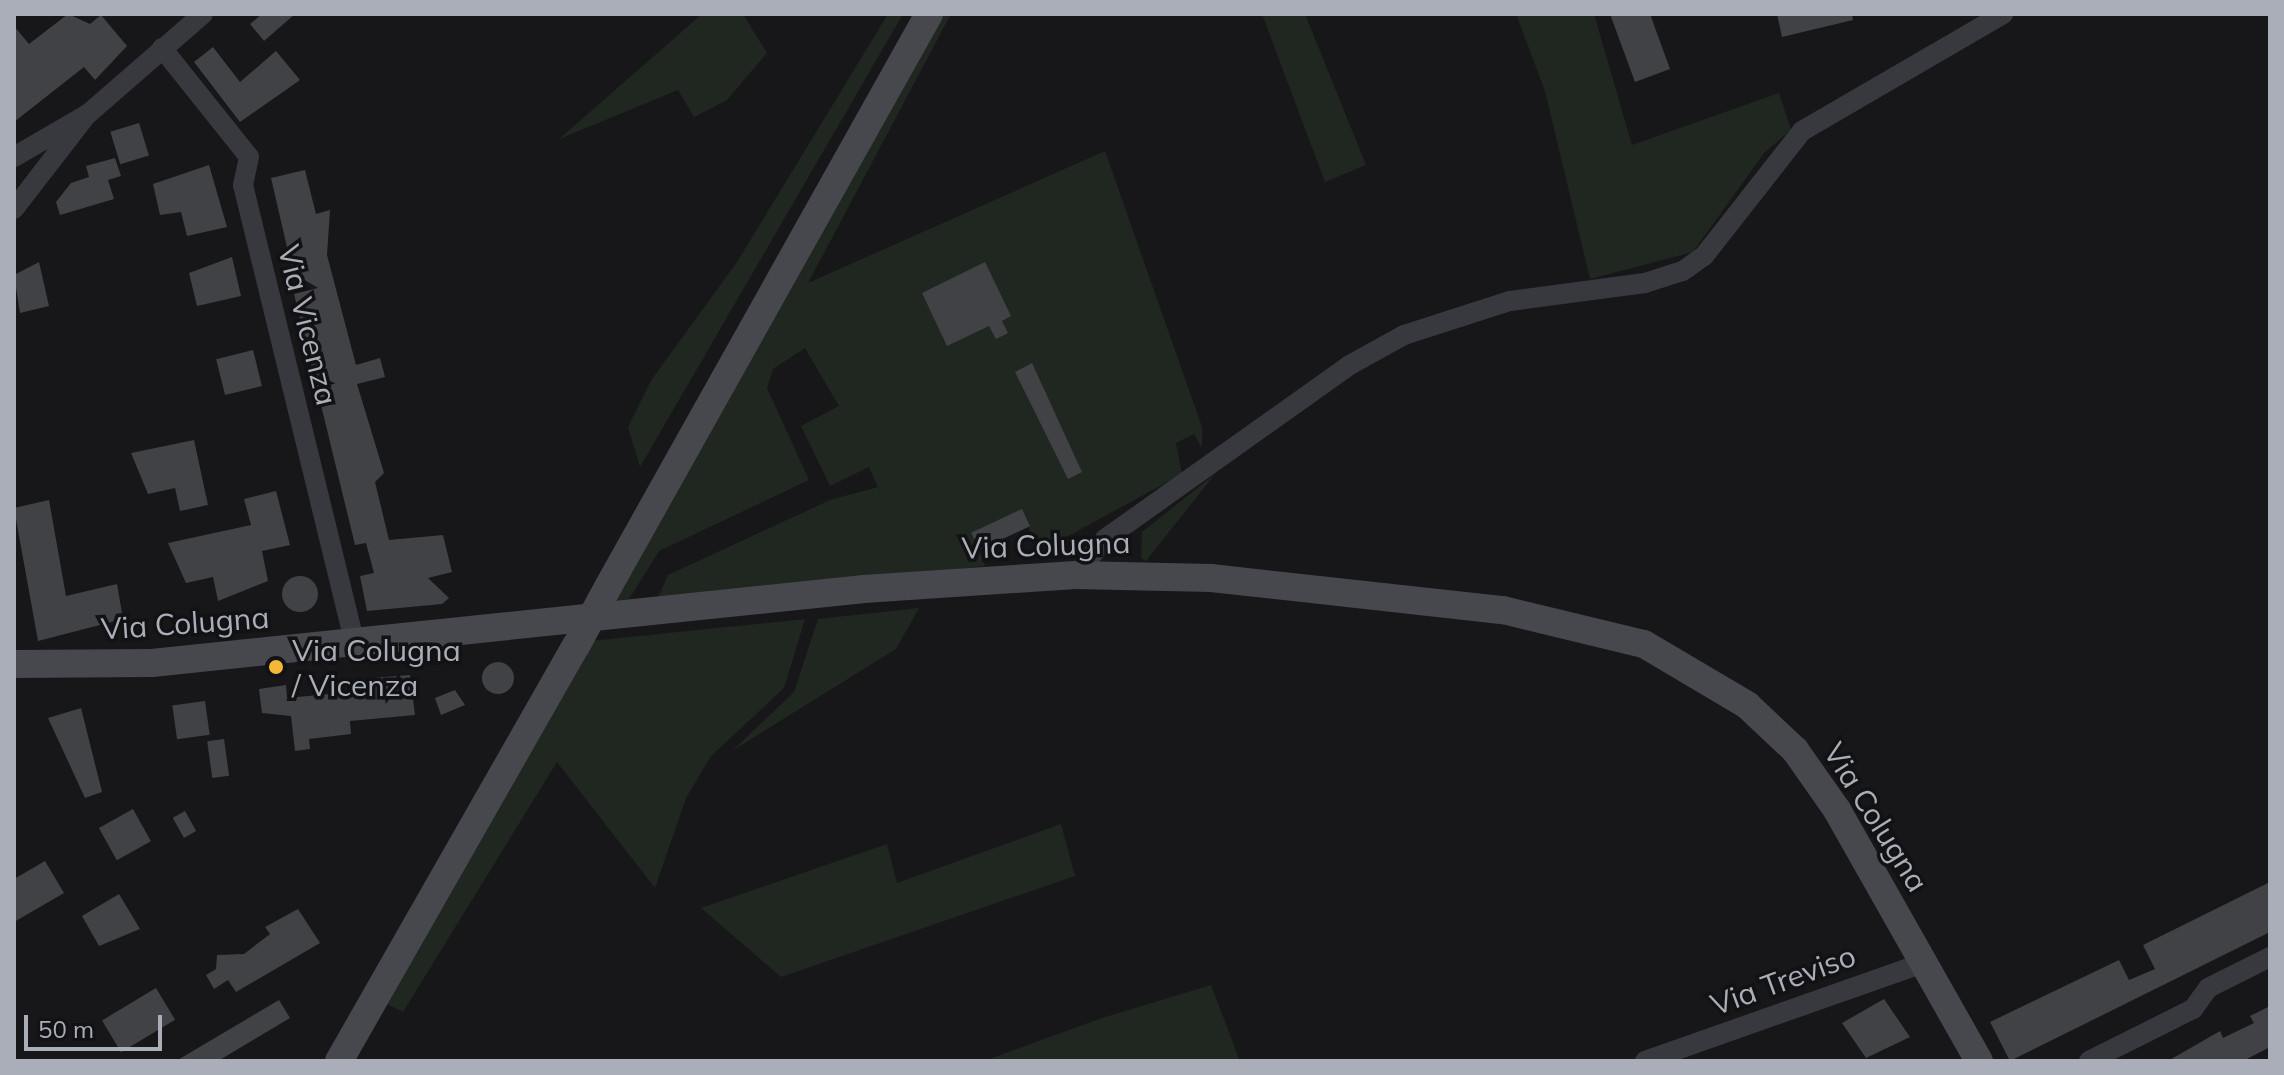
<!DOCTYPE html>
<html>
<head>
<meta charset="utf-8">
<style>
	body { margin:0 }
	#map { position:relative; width:2284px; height:1075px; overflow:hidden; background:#171719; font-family:Mulish,sans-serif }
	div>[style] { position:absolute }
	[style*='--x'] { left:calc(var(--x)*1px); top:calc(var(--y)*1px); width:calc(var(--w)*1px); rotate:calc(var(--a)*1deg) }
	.green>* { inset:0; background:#1f2720 }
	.building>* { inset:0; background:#414246; transform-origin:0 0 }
	.round { border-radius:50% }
	.street>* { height:20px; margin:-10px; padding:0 10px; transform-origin:10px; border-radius:10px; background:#38393e }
	.secondary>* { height:28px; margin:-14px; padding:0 14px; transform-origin:14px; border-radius:14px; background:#46484e }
	.secondary-bridge>* { height:28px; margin:-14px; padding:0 14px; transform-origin:14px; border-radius:14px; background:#46484e }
	.dots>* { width:22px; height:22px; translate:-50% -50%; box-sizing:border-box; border:4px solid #121214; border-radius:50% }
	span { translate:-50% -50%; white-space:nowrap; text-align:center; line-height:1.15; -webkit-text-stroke:7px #121214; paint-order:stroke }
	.street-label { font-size:30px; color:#a9aeb9 }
	.poi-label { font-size:30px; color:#a9aeb9 }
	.left { translate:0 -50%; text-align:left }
	.frame { position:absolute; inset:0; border:16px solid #a9aeb9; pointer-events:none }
	.scale { position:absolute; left:24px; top:1015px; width:138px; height:36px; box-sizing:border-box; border:4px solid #a9aeb9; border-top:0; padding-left:10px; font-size:24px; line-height:28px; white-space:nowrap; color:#a9aeb9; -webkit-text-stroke:6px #121214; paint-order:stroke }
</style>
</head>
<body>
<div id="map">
	<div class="green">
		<i style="clip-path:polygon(702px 14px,743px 14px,767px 53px,727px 100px,694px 117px,678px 90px,559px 139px)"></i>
		<i style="clip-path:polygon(888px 14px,903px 14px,640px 467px,628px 427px,652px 379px,737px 262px)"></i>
		<i style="clip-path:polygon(937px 14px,951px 14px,808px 283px,1105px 151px,1202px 427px,1202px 448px,1194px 434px,1176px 443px,1182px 474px,1048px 547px,1030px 541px,1029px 526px,994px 541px,979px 550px,985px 566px,656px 602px,668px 575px,830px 500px,878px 487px,869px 467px,830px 486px,801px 426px,839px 406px,805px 348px,773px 369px,767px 388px,809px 480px,659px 551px,629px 599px,606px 602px)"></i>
		<i style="clip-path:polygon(1262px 14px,1305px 14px,1366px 165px,1325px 182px)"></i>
		<i style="clip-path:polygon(1516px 14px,1594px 14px,1632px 145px,1779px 93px,1791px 130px,1764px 153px,1693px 252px,1590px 279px,1545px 91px)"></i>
		<i style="clip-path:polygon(1215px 474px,1146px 561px,1141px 558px,1142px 532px)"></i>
		<i style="clip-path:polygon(919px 608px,896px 649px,732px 751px,794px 692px,818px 619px)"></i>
		<i style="clip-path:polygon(805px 619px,784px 688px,711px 756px,686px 798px,655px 888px,557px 762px,403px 1012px,387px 1004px,590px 641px)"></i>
		<i style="clip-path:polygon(1061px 824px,1075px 876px,781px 977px,701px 908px,887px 844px,897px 883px)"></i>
		<i style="clip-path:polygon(1211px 985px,1240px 1061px,984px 1061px,1102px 1018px)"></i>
	</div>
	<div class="building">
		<i style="clip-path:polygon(68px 14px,90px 24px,101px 15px,127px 46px,95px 80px,84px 67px,14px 122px,14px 26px,29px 44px)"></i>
		<i style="clip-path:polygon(262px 14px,295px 14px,264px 41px,250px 24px)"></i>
		<i style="clip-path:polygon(1610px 14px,1650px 14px,1670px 69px,1635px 82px)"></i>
		<i style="clip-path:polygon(1777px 14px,1852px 14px,1853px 20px,1782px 37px)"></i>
		<i style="clip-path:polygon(213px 47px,240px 82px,276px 51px,300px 80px,240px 122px,194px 62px)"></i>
		<i style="left:139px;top:123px;width:34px;height:30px;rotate:73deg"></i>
		<i style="clip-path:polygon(115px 158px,121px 176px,108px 180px,114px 199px,60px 215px,56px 202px,71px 183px,89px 177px,86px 166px)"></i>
		<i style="clip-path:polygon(209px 165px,227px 227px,187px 236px,181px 212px,160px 215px,153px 184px)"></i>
		<i style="clip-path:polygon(305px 170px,316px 214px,330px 210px,327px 255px,356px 365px,380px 358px,385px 377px,357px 384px,384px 473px,375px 482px,389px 540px,443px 535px,452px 572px,428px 578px,449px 598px,442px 604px,367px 611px,360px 576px,374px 573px,366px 543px,355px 545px,294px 294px,318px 288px,293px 273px,271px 178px)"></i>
		<i style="clip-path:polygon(232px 257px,241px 296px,197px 306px,189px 273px)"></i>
		<i style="clip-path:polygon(39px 262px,49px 306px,20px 313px,14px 275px)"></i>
		<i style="clip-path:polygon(985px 262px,1011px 316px,1002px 321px,1008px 333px,996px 339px,989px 326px,947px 346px,922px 293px)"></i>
		<i style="left:253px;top:350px;width:37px;height:38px;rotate:76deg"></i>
		<i style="clip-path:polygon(1032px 363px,1082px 472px,1068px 479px,1015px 372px)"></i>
		<i style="clip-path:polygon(194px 440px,208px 505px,180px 511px,175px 488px,148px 494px,131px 453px)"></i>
		<i style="clip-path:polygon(276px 491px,290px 545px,262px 551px,268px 581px,218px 601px,213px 577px,186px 583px,168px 543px,251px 525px,244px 499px)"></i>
		<i style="clip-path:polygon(49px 500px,66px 596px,117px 584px,123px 619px,38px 641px,14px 508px)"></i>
		<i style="left:1022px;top:509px;width:19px;height:56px;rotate:65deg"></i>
		<i class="round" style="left:282px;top:576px;width:36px;height:36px"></i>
		<i class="round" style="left:482px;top:662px;width:32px;height:32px"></i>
		<i style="clip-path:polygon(410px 675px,415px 715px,350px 721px,351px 734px,309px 739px,310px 749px,295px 751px,291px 716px,262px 713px,259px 689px,286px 685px,287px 698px,361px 691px,360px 679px)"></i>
		<i style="clip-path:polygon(455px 690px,465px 705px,441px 715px,435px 698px)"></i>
		<i style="left:205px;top:701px;width:34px;height:33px;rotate:82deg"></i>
		<i style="clip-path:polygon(81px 708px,102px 792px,85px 798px,48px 718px)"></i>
		<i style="left:224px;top:739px;width:37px;height:17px;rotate:82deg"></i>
		<i style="left:133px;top:809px;width:37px;height:39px;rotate:61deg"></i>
		<i style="left:185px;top:811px;width:23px;height:14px;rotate:61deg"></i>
		<i style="clip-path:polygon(45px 861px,64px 893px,14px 922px,14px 879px)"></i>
		<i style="clip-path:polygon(2270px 882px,2270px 932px,2010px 1061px,1990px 1022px,2119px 960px,2129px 980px,2155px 969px,2143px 945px)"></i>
		<i style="clip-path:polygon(119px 894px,140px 929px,99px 946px,82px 916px)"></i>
		<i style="clip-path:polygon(298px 909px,320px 943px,236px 992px,228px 980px,214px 989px,206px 975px,216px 969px,217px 955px,244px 954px,270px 934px,265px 927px)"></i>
		<i style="left:156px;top:988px;width:37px;height:63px;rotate:59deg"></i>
		<i style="clip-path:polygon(1884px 999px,1910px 1037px,1866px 1058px,1842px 1023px)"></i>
		<i style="clip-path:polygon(279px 1000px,290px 1018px,218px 1061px,176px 1061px)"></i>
		<i style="clip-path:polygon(2270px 1006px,2270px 1047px,2243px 1061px,2168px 1061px,2220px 1031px,2223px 1038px,2254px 1023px,2250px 1016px)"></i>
	</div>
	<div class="street">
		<i style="--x:162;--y:48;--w:139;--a:51.4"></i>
		<i style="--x:249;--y:157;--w:29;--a:102"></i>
		<i style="--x:243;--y:185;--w:470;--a:76.3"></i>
		<i style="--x:14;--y:157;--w:86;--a:-30.2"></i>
		<i style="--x:88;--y:114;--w:152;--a:-41"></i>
		<i style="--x:14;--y:209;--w:116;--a:-52.3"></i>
		<i style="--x:1076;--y:575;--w:46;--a:-51.1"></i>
		<i style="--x:1105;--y:539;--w:298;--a:-35.4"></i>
		<i style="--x:1348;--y:366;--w:64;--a:-29"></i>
		<i style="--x:1404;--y:335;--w:111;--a:-17.8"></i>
		<i style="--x:1510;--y:301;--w:136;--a:-7.6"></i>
		<i style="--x:1645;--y:283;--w:40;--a:-18"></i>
		<i style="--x:1683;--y:271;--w:26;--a:-36"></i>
		<i style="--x:1704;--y:256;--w:159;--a:-51.9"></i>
		<i style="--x:1802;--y:131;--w:233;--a:-30.2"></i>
		<i style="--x:1645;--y:1061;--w:295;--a:-19.4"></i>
		<i style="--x:2089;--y:1061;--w:116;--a:-26.6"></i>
		<i style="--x:2193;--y:1009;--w:26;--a:-54"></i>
		<i style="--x:2208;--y:988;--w:69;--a:-26.6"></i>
	</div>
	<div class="secondary">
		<i style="--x:608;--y:587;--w:657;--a:-60.74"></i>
		<i style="--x:14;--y:664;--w:138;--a:-0.4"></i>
		<i style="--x:152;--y:663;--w:716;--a:-5.93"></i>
		<i style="--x:864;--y:589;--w:212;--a:-3.8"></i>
		<i style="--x:1076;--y:575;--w:135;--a:1.3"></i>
		<i style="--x:1211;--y:578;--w:294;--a:6.3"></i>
		<i style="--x:1503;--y:610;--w:145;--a:13.6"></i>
		<i style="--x:1644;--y:644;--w:120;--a:30.6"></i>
		<i style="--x:1747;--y:705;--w:66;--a:43.2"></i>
		<i style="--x:1795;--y:750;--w:73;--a:55"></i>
		<i style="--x:1837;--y:810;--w:288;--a:60.5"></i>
		<i style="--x:339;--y:1061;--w:478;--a:-60.3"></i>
	</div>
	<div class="secondary-bridge">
		<i style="--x:576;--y:646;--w:67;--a:-61.5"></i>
	</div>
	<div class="dots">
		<i style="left:276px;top:667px;background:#f3b835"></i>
	</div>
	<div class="street-label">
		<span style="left:308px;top:325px;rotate:76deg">Via Vicenza</span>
		<span style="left:1046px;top:545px;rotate:-2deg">Via Colugna</span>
		<span style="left:185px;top:623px;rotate:-4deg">Via Colugna</span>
		<span style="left:1876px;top:817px;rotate:58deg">Via Colugna</span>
		<span style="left:1783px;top:980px;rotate:-20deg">Via Treviso</span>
	</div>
	<div class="poi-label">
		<span class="left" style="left:292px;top:667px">Via Colugna<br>/ Vicenza</span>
	</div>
	<div class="frame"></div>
	<div class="scale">50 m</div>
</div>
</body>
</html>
